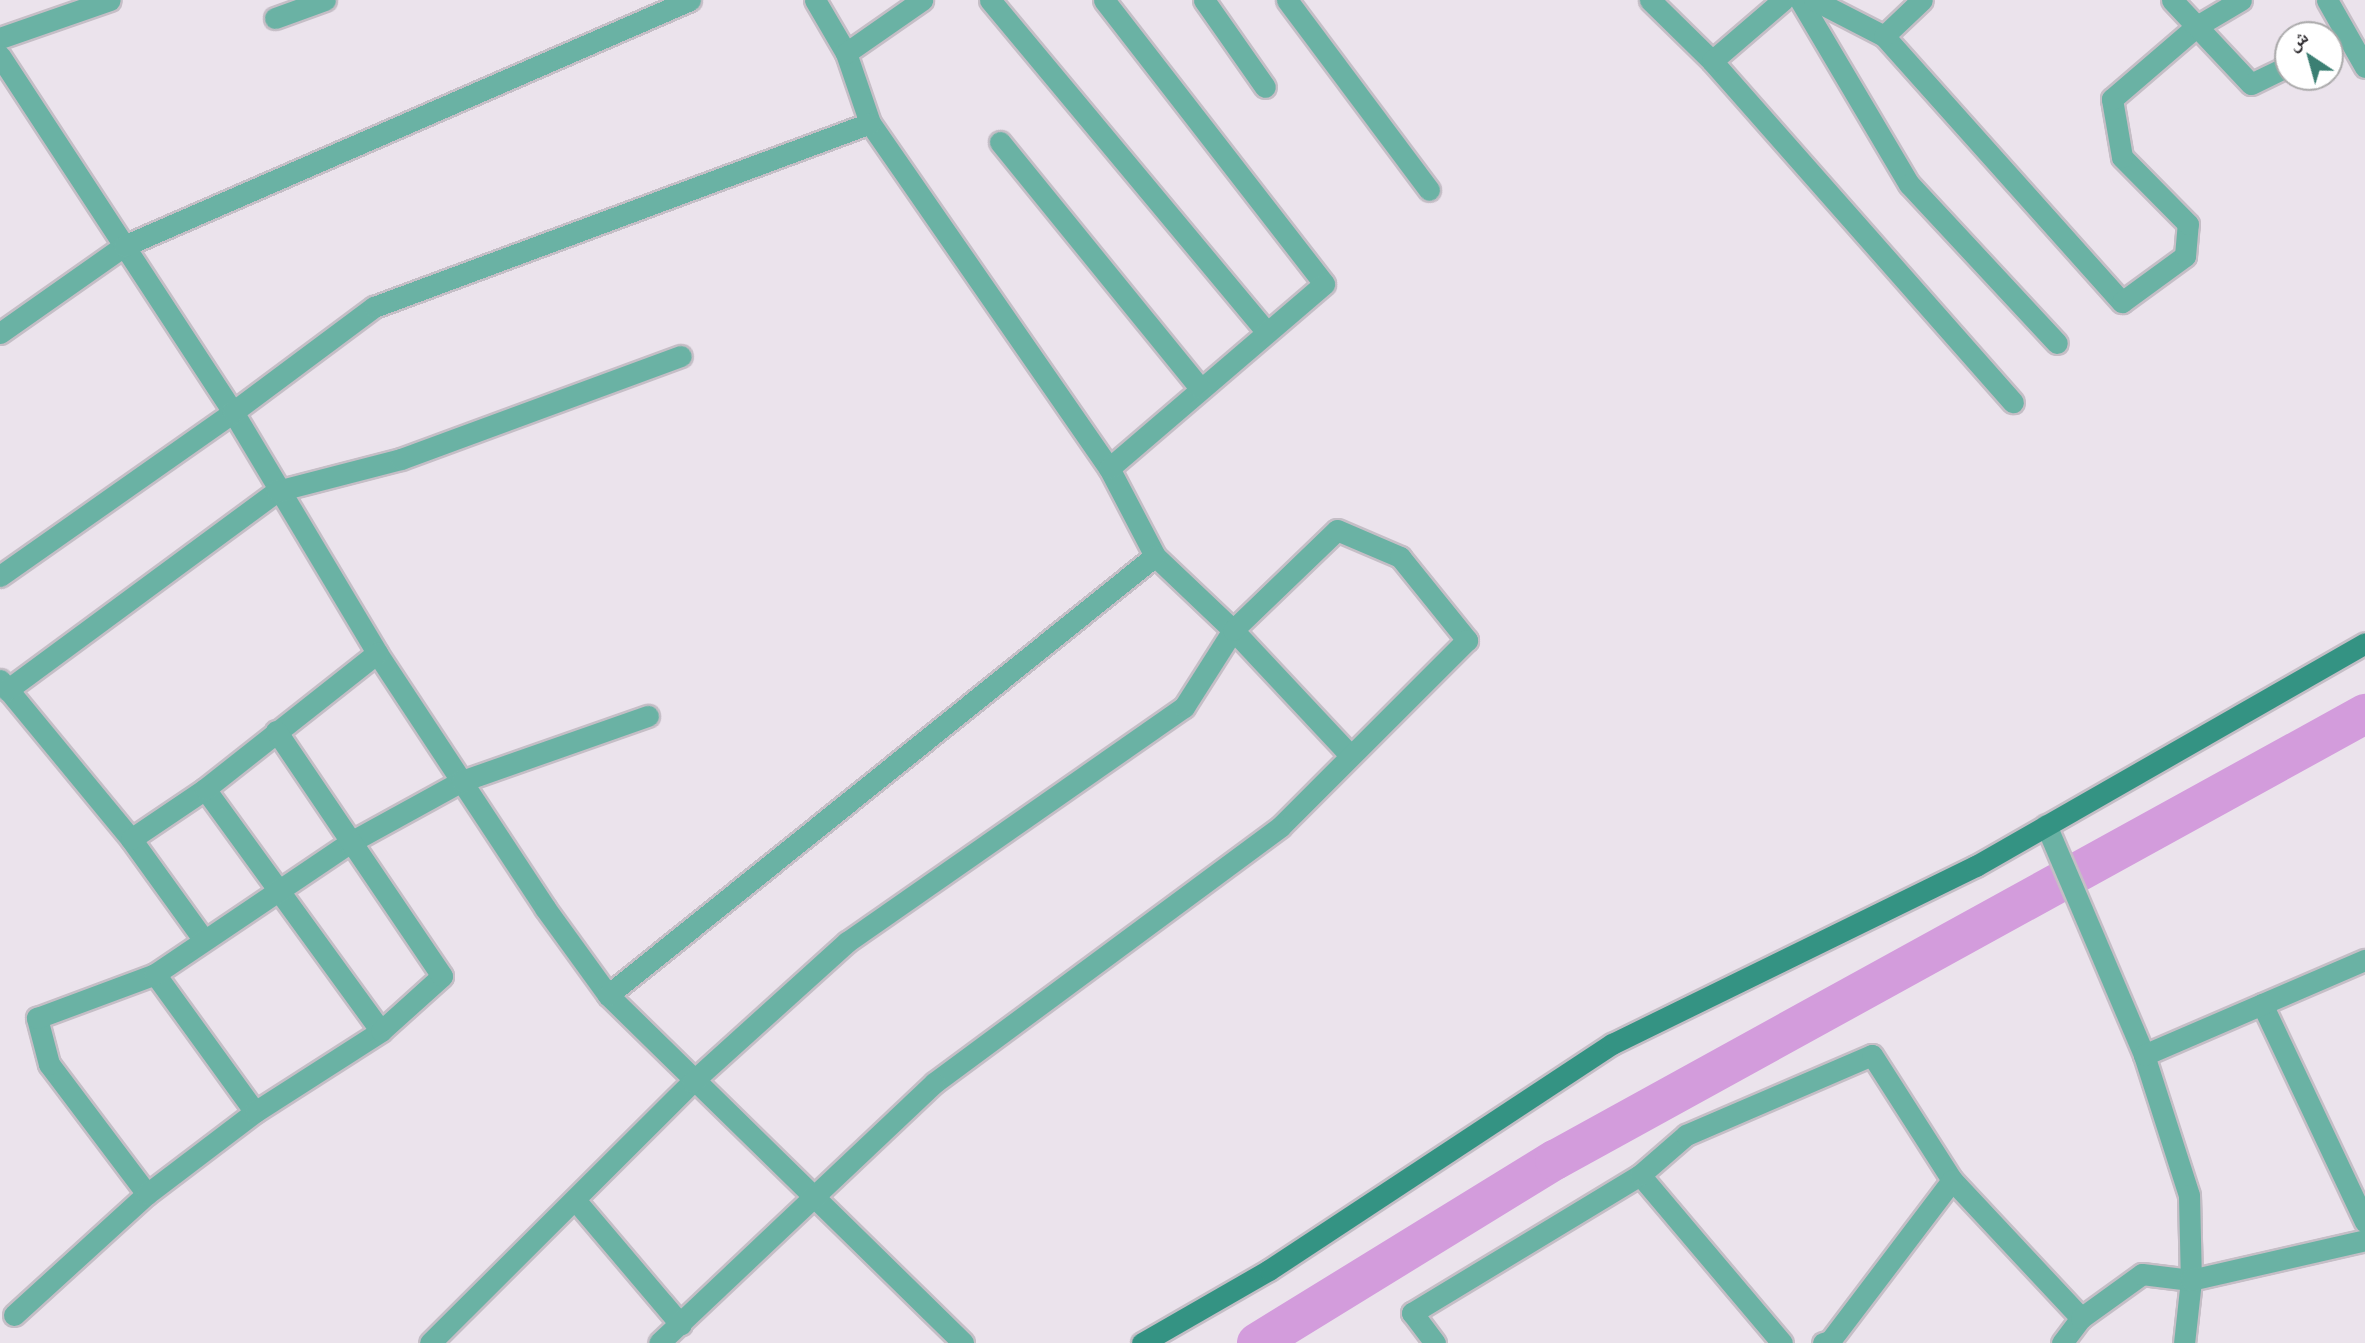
<!DOCTYPE html>
<html>
<head>
<meta charset="utf-8">
<style>
	body { margin:0 }
	#map { position:relative; width:2365px; height:1343px; overflow:hidden; background:#ebe3ec; font-family:"DM Sans","Noto Naskh Arabic",sans-serif }
	div>[style] { position:absolute }
	[style*='--x'] { left:calc(var(--x)*1px); top:calc(var(--y)*1px); width:calc(var(--w)*1px); rotate:calc(var(--a)*1deg) }
	.canal>* { height:40px; margin:-20px; padding:0 20px; transform-origin:20px; border-radius:20px; background:#d39cdc }
	.roads { filter:drop-shadow(2px 0 #c5bec6) drop-shadow(-2px 0 #c5bec6) drop-shadow(0 2px #c5bec6) drop-shadow(0 -2px #c5bec6) }
	.street>* { height:21px; margin:-10.5px; padding:0 10.5px; transform-origin:10.5px; border-radius:10.5px; background:#6ab2a4 }
	.secondary>* { height:21px; margin:-10.5px; padding:0 10.5px; transform-origin:10.5px; border-radius:10.5px; background:#349383 }
	span { translate:-50% -50%; white-space:nowrap; text-align:center; line-height:1.15; -webkit-text-stroke:7px #fff; paint-order:stroke }
	.north { position:absolute; left:2274px; top:21px; width:70px; height:70px; box-sizing:border-box; background:#fff; border:2px solid #abaaab; border-radius:50%; rotate:324deg; font-size:19px; font-weight:700; line-height:28px; text-align:center; color:#2d2a2e }
	.north::after { content:''; display:block; margin:auto; width:24px; height:32px; background:#3b7f73; clip-path:polygon(50% 0,100% 100%,50% 72%,0 100%) }
</style>
</head>
<body>
<div id="map">
	<div class="canal">
		<i style="--x:1257;--y:1343;--w:350;--a:-31.6"></i>
		<i style="--x:1555;--y:1160;--w:925;--a:-28.84"></i>
	</div>
	<div class="roads">
		<div class="street">
			<i style="--x:815;--y:0;--w:61;--a:59.7"></i>
			<i style="--x:846;--y:53;--w:74;--a:71.1"></i>
			<i style="--x:870;--y:123;--w:420;--a:55.3"></i>
			<i style="--x:1109;--y:468;--w:99;--a:62.4"></i>
			<i style="--x:1155;--y:556;--w:108;--a:43.5"></i>
			<i style="--x:1233;--y:630;--w:170;--a:46.9"></i>
			<i style="--x:990;--y:0;--w:432;--a:50.2"></i>
			<i style="--x:1104;--y:0;--w:359;--a:52.2"></i>
			<i style="--x:1324;--y:284;--w:283;--a:139.4"></i>
			<i style="--x:1204;--y:0;--w:106;--a:55"></i>
			<i style="--x:1287;--y:0;--w:237;--a:53.2"></i>
			<i style="--x:1650;--y:0;--w:87;--a:44.5"></i>
			<i style="--x:1712;--y:61;--w:455;--a:48.6"></i>
			<i style="--x:1800;--y:0;--w:214;--a:59.4"></i>
			<i style="--x:1909;--y:184;--w:217;--a:47.1"></i>
			<i style="--x:1814;--y:0;--w:79;--a:27.2"></i>
			<i style="--x:1884;--y:36;--w:357;--a:48.2"></i>
			<i style="--x:2122;--y:302;--w:78;--a:-36.1"></i>
			<i style="--x:2185;--y:256;--w:32;--a:-85"></i>
			<i style="--x:2188;--y:224;--w:94;--a:-134.6"></i>
			<i style="--x:2122;--y:157;--w:59;--a:-99.8"></i>
			<i style="--x:2112;--y:99;--w:112;--a:-40.7"></i>
			<i style="--x:2197;--y:26;--w:51;--a:-30.6"></i>
			<i style="--x:2172;--y:0;--w:115;--a:46.8"></i>
			<i style="--x:2251;--y:84;--w:41;--a:-25.9"></i>
			<i style="--x:2327;--y:0;--w:77;--a:60.4"></i>
			<i style="--x:275;--y:18;--w:53;--a:-19.8"></i>
			<i style="--x:1884;--y:36;--w:52;--a:-43.5"></i>
			<i style="--x:0;--y:38;--w:116;--a:-19.1"></i>
			<i style="--x:846;--y:53;--w:93;--a:-34.9"></i>
			<i style="--x:0;--y:56;--w:425;--a:56.8"></i>
			<i style="--x:233;--y:412;--w:281;--a:59.1"></i>
			<i style="--x:377;--y:653;--w:305;--a:56.6"></i>
			<i style="--x:545;--y:908;--w:107;--a:54.1"></i>
			<i style="--x:608;--y:995;--w:497;--a:44.4"></i>
			<i style="--x:1712;--y:61;--w:94;--a:-40.7"></i>
			<i style="--x:1000;--y:142;--w:317;--a:50.9"></i>
			<i style="--x:0;--y:333;--w:151;--a:-35.1"></i>
			<i style="--x:124;--y:246;--w:617;--a:-23.49"></i>
			<i style="--x:0;--y:576;--w:285;--a:-35.1"></i>
			<i style="--x:233;--y:412;--w:176;--a:-36.7"></i>
			<i style="--x:374;--y:307;--w:529;--a:-20.35"></i>
			<i style="--x:0;--y:680;--w:206;--a:50.5"></i>
			<i style="--x:131;--y:839;--w:123;--a:54.2"></i>
			<i style="--x:7;--y:690;--w:335;--a:-36.4"></i>
			<i style="--x:277;--y:491;--w:128;--a:-14.5"></i>
			<i style="--x:401;--y:459;--w:298;--a:-20.2"></i>
			<i style="--x:205;--y:789;--w:299;--a:54"></i>
			<i style="--x:2046;--y:825;--w:250;--a:66.9"></i>
			<i style="--x:2144;--y:1055;--w:147;--a:72.2"></i>
			<i style="--x:2189;--y:1195;--w:85;--a:88.7"></i>
			<i style="--x:2191;--y:1280;--w:63;--a:96.3"></i>
			<i style="--x:131;--y:839;--w:89;--a:-34"></i>
			<i style="--x:205;--y:789;--w:219;--a:-38.3"></i>
			<i style="--x:155;--y:974;--w:170;--a:54.1"></i>
			<i style="--x:608;--y:995;--w:701;--a:-38.75"></i>
			<i style="--x:2262;--y:1004;--w:241;--a:64.7"></i>
			<i style="--x:2144;--y:1055;--w:241;--a:-23.3"></i>
			<i style="--x:1640;--y:1175;--w:220;--a:49.8"></i>
			<i style="--x:147;--y:1194;--w:163;--a:-127"></i>
			<i style="--x:49;--y:1064;--w:48;--a:-104.6"></i>
			<i style="--x:37;--y:1018;--w:126;--a:-20.4"></i>
			<i style="--x:155;--y:974;--w:234;--a:-34"></i>
			<i style="--x:349;--y:843;--w:129;--a:-28.8"></i>
			<i style="--x:462;--y:781;--w:197;--a:-19.3"></i>
			<i style="--x:576;--y:1201;--w:162;--a:49.7"></i>
			<i style="--x:14;--y:1315;--w:180;--a:-42.3"></i>
			<i style="--x:147;--y:1194;--w:136;--a:-37.2"></i>
			<i style="--x:255;--y:1112;--w:150;--a:-32.7"></i>
			<i style="--x:381;--y:1031;--w:82;--a:-42"></i>
			<i style="--x:442;--y:976;--w:296;--a:-124.1"></i>
			<i style="--x:430;--y:1343;--w:370;--a:-44.9"></i>
			<i style="--x:692;--y:1082;--w:209;--a:-42.1"></i>
			<i style="--x:847;--y:942;--w:411;--a:-34.9"></i>
			<i style="--x:1184;--y:707;--w:91;--a:-57.5"></i>
			<i style="--x:1233;--y:630;--w:144;--a:-43.9"></i>
			<i style="--x:1337;--y:530;--w:69;--a:23.2"></i>
			<i style="--x:1400;--y:557;--w:107;--a:51.1"></i>
			<i style="--x:1467;--y:640;--w:264;--a:135"></i>
			<i style="--x:1280;--y:827;--w:430;--a:143.5"></i>
			<i style="--x:934;--y:1083;--w:378;--a:136.6"></i>
			<i style="--x:1435;--y:1343;--w:38;--a:-127"></i>
			<i style="--x:1412;--y:1313;--w:267;--a:-31.2"></i>
			<i style="--x:1640;--y:1175;--w:61;--a:-41"></i>
			<i style="--x:1686;--y:1135;--w:202;--a:-23.3"></i>
			<i style="--x:1872;--y:1055;--w:148;--a:57.4"></i>
			<i style="--x:1952;--y:1180;--w:189;--a:46.9"></i>
			<i style="--x:1823;--y:1343;--w:7;--a:-16"></i>
			<i style="--x:1830;--y:1341;--w:202;--a:-52.8"></i>
			<i style="--x:2062;--y:1343;--w:31;--a:-53"></i>
			<i style="--x:2081;--y:1318;--w:75;--a:-35.8"></i>
			<i style="--x:2142;--y:1274;--w:49;--a:7"></i>
			<i style="--x:2191;--y:1280;--w:179;--a:-12.9"></i>
		</div>
		<div class="secondary">
			<i style="--x:1142;--y:1343;--w:146;--a:-29.9"></i>
			<i style="--x:1269;--y:1270;--w:411;--a:-33.4"></i>
			<i style="--x:1612;--y:1044;--w:405;--a:-26.1"></i>
			<i style="--x:1976;--y:866;--w:448;--a:-29.8"></i>
		</div>
	</div>
	<div class="north">ش</div>
</div>
</body>
</html>
